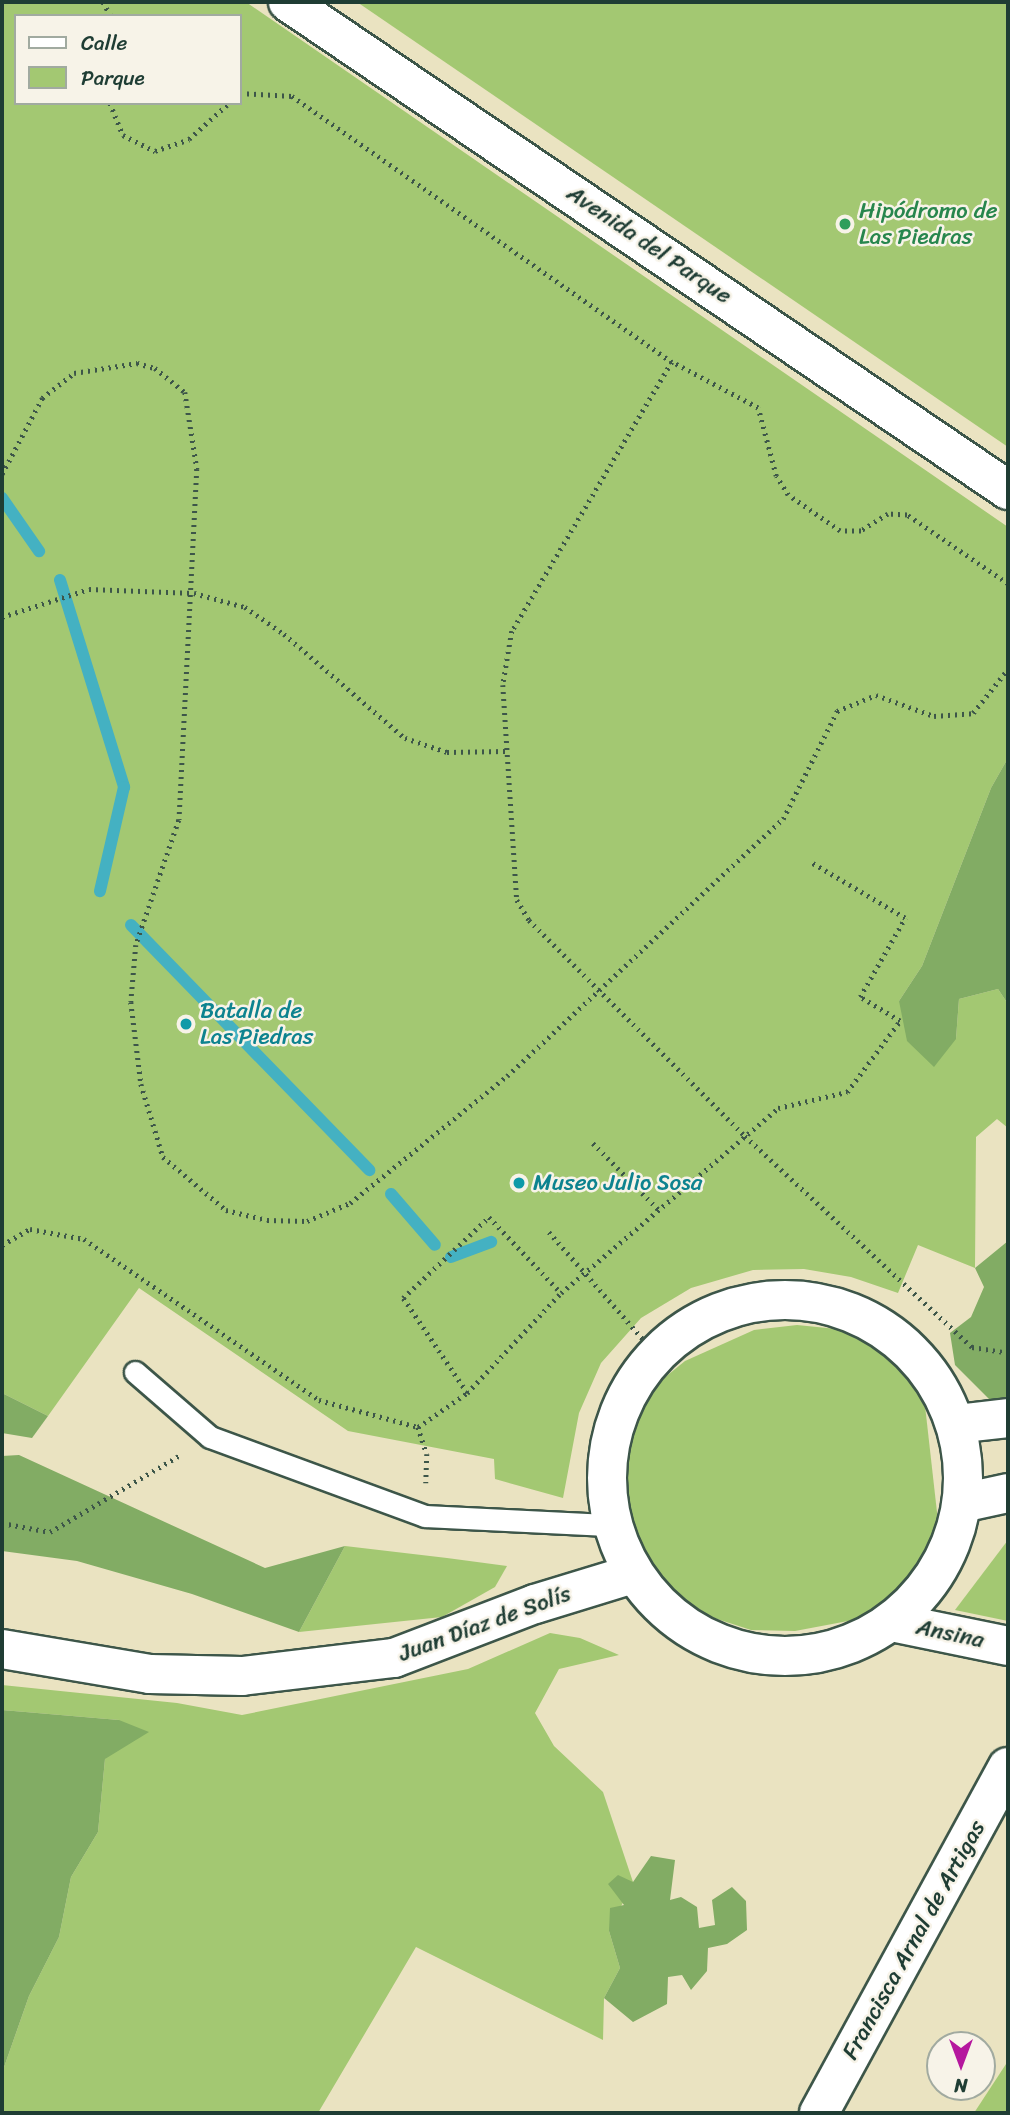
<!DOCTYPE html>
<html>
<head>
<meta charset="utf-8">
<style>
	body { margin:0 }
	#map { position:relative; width:1010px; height:2115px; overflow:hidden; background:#eae3c1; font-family:Sriracha,sans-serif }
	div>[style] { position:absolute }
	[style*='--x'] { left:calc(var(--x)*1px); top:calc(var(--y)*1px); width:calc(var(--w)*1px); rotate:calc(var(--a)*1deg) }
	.green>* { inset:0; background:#a3c872 }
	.forest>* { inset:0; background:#82ac64 }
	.stream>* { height:12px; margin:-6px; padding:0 6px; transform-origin:6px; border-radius:6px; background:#44b1c2 }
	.path>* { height:4.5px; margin-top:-2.25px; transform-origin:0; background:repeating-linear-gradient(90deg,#3d5649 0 2px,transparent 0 7px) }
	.roads { filter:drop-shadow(2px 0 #3d5649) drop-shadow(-2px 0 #3d5649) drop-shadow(0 2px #3d5649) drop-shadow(0 -2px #3d5649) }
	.lane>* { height:21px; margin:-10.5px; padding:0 10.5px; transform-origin:10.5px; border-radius:10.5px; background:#fff }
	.street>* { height:38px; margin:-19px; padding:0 19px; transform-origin:19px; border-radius:19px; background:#fff }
	.street>.ring { margin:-19px; padding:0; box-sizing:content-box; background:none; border:38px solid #fff; border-radius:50% }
	.secondary>* { height:38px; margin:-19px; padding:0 19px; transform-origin:19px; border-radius:19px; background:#fff }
	.dots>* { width:19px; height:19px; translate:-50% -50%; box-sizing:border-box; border:4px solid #f7f3e8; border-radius:50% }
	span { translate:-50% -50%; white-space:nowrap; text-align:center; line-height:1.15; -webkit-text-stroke:5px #f7f3e8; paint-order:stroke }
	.leisure-label { font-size:23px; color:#27864d }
	.left { translate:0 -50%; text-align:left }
	.street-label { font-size:23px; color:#1f3d34 }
	.culture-label { font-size:23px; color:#0d838f }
	.frame { position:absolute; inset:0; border:4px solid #1f3d34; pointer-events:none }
	.legend { position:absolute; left:14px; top:14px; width:228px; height:91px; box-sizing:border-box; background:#f7f3e8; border:2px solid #a1aaa0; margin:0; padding:9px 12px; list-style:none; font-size:21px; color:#1f3d34 }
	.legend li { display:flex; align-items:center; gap:14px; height:35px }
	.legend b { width:35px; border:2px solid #a1aaa0 }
	.north { position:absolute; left:926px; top:2031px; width:70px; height:70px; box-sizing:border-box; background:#f7f3e8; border:2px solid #a1aaa0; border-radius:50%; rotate:180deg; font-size:19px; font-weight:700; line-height:28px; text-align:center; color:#1f3d34 }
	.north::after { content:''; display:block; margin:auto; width:24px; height:32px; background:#b5179e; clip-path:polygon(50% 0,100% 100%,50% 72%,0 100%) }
</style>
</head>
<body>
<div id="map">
	<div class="green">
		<i style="clip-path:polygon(evenodd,2px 2px,246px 2px,1008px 527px,1008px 758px,991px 788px,922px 966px,899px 1001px,956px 1039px,959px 999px,998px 989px,1008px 1004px,1008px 1128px,997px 1119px,976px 1137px,975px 1268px,918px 1245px,898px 1293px,851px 1277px,804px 1269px,753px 1270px,691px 1288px,641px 1318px,601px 1363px,579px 1413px,563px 1498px,495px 1479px,494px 1459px,348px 1431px,139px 1288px,48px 1416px,2px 1393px,2px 2px,16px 16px,240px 16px,240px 103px,16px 103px,16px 16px)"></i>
		<i style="clip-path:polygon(357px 2px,1008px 2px,1008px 447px)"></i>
		<i style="clip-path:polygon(797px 1325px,837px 1329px,872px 1343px,922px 1379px,939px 1530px,908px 1586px,864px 1618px,795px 1631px,751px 1630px,711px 1617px,684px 1599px,657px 1575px,633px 1539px,626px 1506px,627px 1440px,658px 1383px,685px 1361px,754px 1330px)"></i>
		<i style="clip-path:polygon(1008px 1540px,1008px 1621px,955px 1610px)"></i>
		<i style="clip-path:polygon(345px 1546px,447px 1558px,507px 1566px,495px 1587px,442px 1617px,299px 1632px)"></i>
		<i style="clip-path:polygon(550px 1633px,580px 1638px,619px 1655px,559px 1669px,535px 1713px,554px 1746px,603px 1792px,633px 1882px,609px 1931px,620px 1968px,604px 1998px,603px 2040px,416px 1947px,318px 2113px,2px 2113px,2px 2073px,29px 1996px,59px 1937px,71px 1877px,98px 1832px,105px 1759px,119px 1720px,2px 1710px,2px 1685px,177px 1703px,242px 1715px,468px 1669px)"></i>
		<i style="clip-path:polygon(1008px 2061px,1008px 2113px,974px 2113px)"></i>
	</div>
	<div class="forest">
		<i style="clip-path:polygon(1008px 758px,1008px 1004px,998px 989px,959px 999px,956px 1039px,934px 1067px,907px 1041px,899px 1001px,922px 966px,991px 788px)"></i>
		<i style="clip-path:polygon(1008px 1241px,1008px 1404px,995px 1405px,955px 1365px,950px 1333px,971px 1317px,984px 1287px,975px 1268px)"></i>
		<i style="clip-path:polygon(2px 1393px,48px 1416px,32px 1438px,2px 1433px)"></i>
		<i style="clip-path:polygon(19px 1455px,265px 1568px,345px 1546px,299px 1632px,192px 1594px,77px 1561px,2px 1551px,2px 1456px)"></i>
		<i style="clip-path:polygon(2px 1710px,119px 1720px,149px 1732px,105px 1759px,98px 1832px,71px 1877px,59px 1937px,29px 1996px,2px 2073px)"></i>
		<i style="clip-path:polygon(651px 1856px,675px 1860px,670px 1900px,681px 1897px,697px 1907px,699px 1928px,715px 1925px,712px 1900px,732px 1887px,746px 1901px,747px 1930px,727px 1944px,708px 1948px,707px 1971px,691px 1990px,682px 1975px,668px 1977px,667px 2004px,633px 2022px,604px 1998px,620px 1968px,609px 1931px,610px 1908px,624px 1905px,608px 1884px,618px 1875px,633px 1882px)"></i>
	</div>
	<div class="stream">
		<i style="--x:2;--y:498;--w:65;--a:55.1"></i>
		<i style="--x:60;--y:580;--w:217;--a:72.8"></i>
		<i style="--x:124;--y:787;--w:107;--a:103"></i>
		<i style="--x:131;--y:925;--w:342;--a:45.8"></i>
		<i style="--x:391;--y:1194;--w:67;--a:49.2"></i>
		<i style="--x:451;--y:1257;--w:43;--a:-20.6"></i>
	</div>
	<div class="path">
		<i style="--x:103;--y:2;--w:16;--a:60"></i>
		<i style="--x:240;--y:93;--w:52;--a:3.3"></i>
		<i style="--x:292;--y:96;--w:464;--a:35"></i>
		<i style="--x:110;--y:103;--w:35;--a:68"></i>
		<i style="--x:123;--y:135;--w:36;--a:27"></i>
		<i style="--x:155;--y:151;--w:36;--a:-19"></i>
		<i style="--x:189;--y:139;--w:54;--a:-42"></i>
		<i style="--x:2;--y:474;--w:86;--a:-62.2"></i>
		<i style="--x:42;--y:398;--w:41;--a:-38"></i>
		<i style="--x:74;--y:373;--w:64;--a:-9"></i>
		<i style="--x:137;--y:363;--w:19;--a:16"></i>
		<i style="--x:155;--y:368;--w:38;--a:39"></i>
		<i style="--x:185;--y:392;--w:78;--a:81.1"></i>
		<i style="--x:197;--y:469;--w:351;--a:92.9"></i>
		<i style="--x:179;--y:820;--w:132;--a:109"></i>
		<i style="--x:136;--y:945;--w:57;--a:95"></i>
		<i style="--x:131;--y:1002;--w:83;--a:83"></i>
		<i style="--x:141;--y:1084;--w:76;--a:73.2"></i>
		<i style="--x:163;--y:1157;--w:82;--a:40.1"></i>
		<i style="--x:226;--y:1210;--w:42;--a:13.7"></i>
		<i style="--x:267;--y:1220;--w:40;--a:1.4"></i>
		<i style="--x:307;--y:1221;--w:47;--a:-22.7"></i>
		<i style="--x:350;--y:1203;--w:202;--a:-39"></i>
		<i style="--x:507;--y:1076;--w:377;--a:-43"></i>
		<i style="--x:783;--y:819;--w:121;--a:-63.4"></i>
		<i style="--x:837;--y:711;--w:42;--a:-22.3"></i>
		<i style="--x:876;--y:695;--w:62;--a:19.9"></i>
		<i style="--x:934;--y:716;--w:39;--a:-4"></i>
		<i style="--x:973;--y:713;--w:56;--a:-51.5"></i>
		<i style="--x:1008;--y:584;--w:122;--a:-145.7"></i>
		<i style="--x:907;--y:515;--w:19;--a:-177"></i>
		<i style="--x:888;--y:514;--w:32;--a:148"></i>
		<i style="--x:861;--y:531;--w:21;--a:180"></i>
		<i style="--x:840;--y:531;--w:63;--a:-145.3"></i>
		<i style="--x:788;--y:495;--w:22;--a:-122"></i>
		<i style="--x:776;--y:476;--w:70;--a:-104.8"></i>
		<i style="--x:758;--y:408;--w:98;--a:-151.9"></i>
		<i style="--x:672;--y:362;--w:313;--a:120.7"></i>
		<i style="--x:512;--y:631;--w:55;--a:99.5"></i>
		<i style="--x:503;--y:685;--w:215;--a:86.3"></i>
		<i style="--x:517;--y:900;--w:23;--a:59"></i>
		<i style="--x:529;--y:920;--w:305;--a:45"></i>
		<i style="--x:745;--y:1136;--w:310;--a:42.9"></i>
		<i style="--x:972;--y:1347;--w:36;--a:9"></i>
		<i style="--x:2;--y:617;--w:91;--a:-17.8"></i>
		<i style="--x:89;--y:589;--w:105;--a:2.2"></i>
		<i style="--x:194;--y:593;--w:53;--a:15.4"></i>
		<i style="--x:245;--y:607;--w:47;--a:34.7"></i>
		<i style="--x:284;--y:634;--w:160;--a:40.7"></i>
		<i style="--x:405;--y:738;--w:44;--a:18.4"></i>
		<i style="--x:447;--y:752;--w:59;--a:-1"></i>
		<i style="--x:593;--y:1143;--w:93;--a:45.4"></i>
		<i style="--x:549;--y:1232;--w:162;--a:48.7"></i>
		<i style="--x:2;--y:1245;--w:32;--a:-30"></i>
		<i style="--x:30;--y:1229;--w:55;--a:10.5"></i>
		<i style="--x:84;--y:1239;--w:285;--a:34.4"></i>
		<i style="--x:319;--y:1400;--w:103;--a:15.3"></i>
		<i style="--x:418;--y:1427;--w:60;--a:-34.8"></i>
		<i style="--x:467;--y:1393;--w:137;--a:-46.8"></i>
		<i style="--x:561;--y:1293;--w:285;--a:-40.4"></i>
		<i style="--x:778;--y:1108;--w:71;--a:-13.1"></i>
		<i style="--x:847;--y:1092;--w:89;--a:-53.3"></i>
		<i style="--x:900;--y:1021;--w:47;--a:-149"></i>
		<i style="--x:860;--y:997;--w:91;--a:-60.3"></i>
		<i style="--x:905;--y:918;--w:110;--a:-149.5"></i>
		<i style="--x:467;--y:1393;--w:115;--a:-124"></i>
		<i style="--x:403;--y:1298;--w:118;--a:-43.3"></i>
		<i style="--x:489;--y:1217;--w:105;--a:46.5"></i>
		<i style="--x:418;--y:1427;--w:28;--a:72"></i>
		<i style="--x:427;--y:1454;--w:29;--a:92"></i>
		<i style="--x:2;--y:1523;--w:49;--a:10.6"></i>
		<i style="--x:50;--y:1532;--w:153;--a:-30.6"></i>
	</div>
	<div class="roads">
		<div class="lane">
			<i style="--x:135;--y:1372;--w:99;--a:40.9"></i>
			<i style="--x:210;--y:1437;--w:229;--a:20.2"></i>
			<i style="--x:425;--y:1516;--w:187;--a:2.8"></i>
		</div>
		<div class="street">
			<i style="--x:288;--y:2;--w:870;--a:34.13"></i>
			<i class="ring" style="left:607px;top:1300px;width:318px;height:318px"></i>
			<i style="--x:891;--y:1622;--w:119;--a:11.6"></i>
			<i style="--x:2;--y:1649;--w:150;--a:9.6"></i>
			<i style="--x:150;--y:1674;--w:92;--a:1.2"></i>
			<i style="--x:242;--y:1676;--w:153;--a:-6.8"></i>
			<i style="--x:394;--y:1658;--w:151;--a:-21"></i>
			<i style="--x:535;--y:1604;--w:102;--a:-17"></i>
		</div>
		<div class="secondary">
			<i style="--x:956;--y:1424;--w:52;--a:-6.6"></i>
			<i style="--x:962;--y:1503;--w:47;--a:-12.3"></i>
			<i style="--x:819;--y:2113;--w:394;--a:-61.4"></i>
		</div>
	</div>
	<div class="dots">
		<i style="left:845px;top:224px;background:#2e9e5b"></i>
		<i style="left:186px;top:1024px;background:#0f9aa8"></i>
		<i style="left:519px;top:1183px;background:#0f9aa8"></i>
	</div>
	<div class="leisure-label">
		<span class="left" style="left:859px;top:224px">Hipódromo de<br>Las Piedras</span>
	</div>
	<div class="street-label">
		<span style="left:649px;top:245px;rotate:34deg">Avenida del Parque</span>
		<span style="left:485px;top:1624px;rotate:-20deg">Juan Díaz de Solís</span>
		<span style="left:950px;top:1634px;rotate:12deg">Ansina</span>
		<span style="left:914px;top:1940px;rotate:-61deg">Francisca Arnal de Artigas</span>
	</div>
	<div class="culture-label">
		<span class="left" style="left:200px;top:1024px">Batalla de<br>Las Piedras</span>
		<span class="left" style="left:533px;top:1183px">Museo Julio Sosa</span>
	</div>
	<div class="frame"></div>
	<ul class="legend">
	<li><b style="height:9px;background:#fff"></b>Calle</li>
	<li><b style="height:19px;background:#a3c872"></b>Parque</li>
	</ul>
	<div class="north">N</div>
</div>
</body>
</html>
